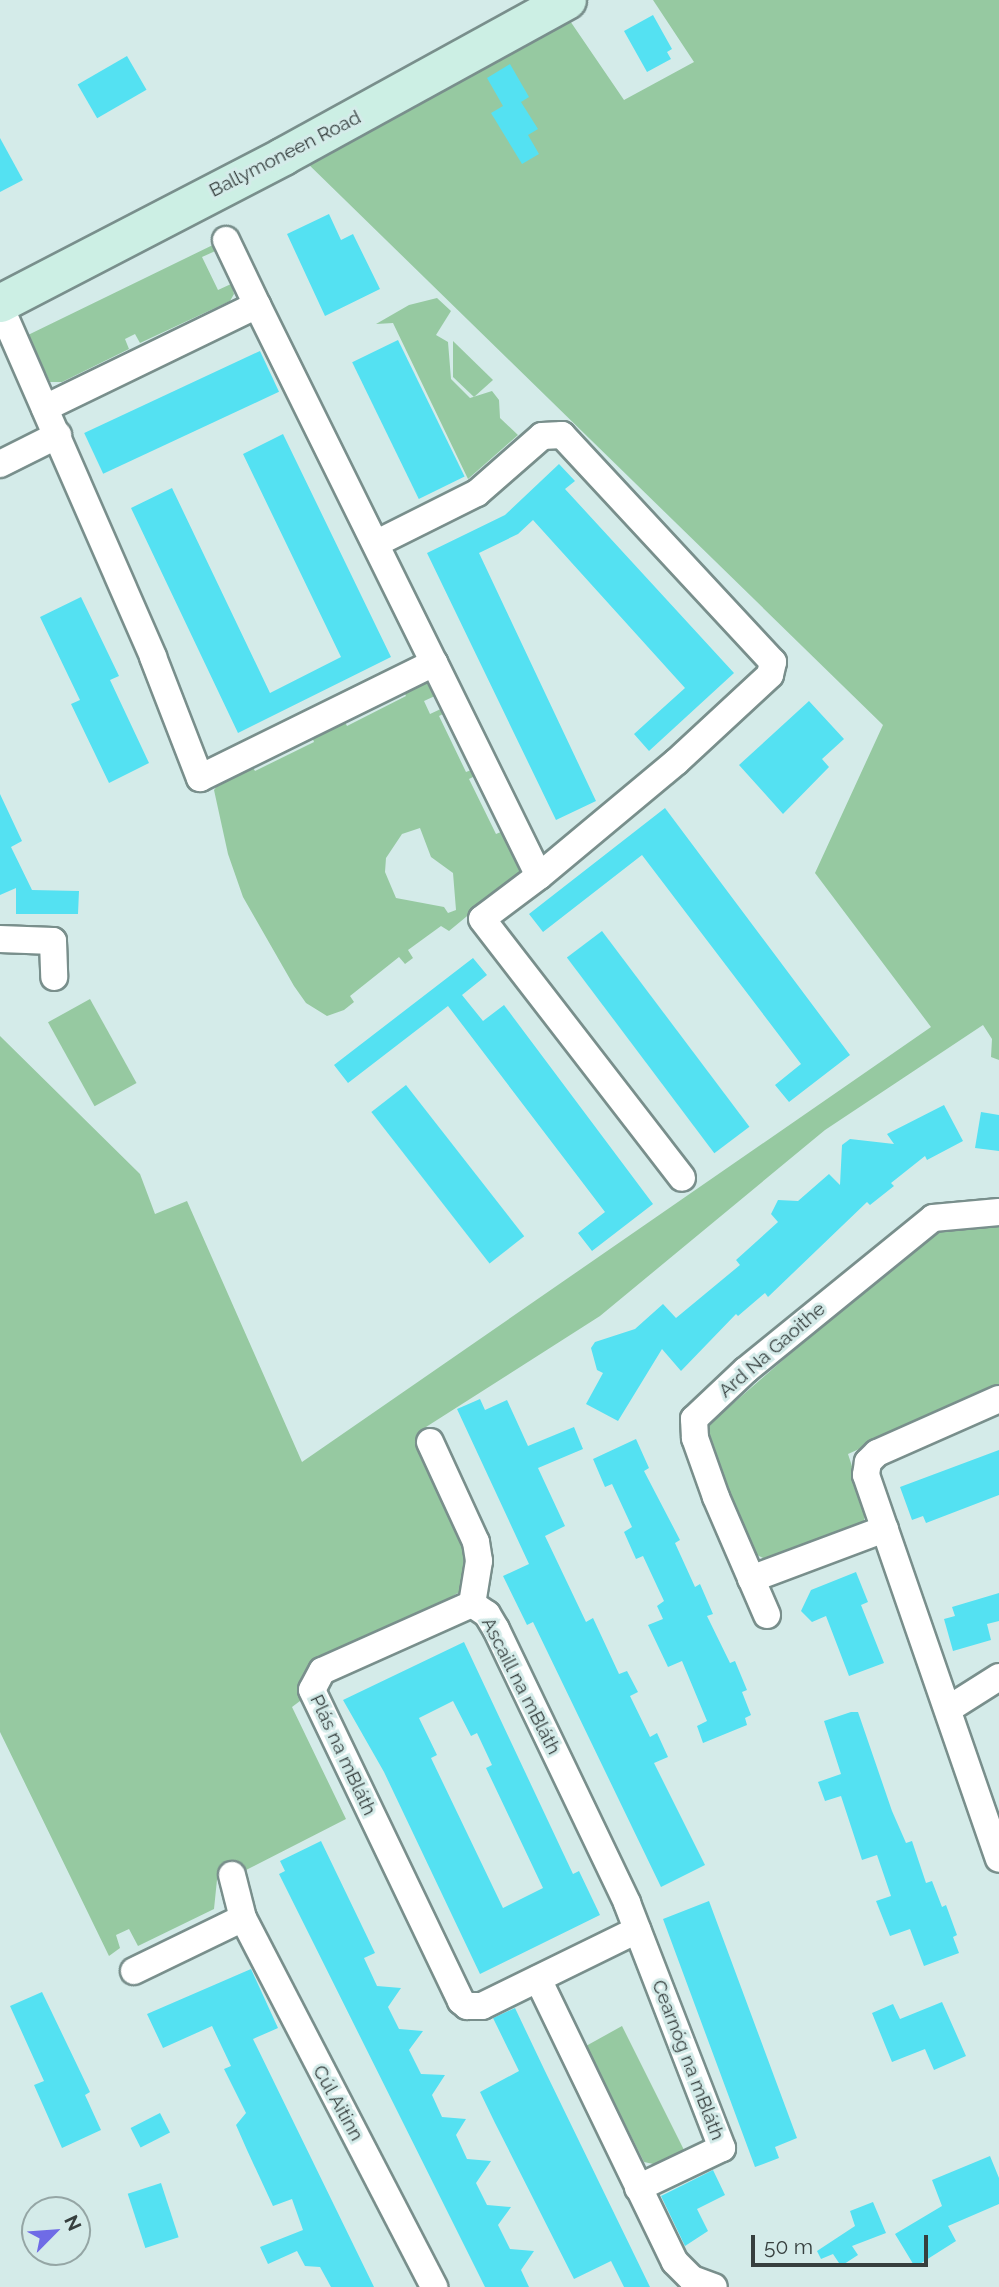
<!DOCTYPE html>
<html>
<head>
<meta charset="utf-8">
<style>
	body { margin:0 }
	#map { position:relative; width:999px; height:2287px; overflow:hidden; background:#d4ebe9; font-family:Raleway,sans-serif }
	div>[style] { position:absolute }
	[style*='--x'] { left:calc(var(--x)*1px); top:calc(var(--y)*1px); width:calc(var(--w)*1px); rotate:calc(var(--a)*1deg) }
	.green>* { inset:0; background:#96c9a1; transform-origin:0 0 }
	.building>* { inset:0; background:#54e1f2; transform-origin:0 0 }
	.roads { filter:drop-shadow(2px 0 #798f8c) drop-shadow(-2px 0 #798f8c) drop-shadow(0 2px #798f8c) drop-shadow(0 -2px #798f8c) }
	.street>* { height:26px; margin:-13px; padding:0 13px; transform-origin:13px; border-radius:13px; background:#fff }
	.secondary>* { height:37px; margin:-18.5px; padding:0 18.5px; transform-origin:18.5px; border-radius:18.5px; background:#ccefe4 }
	span { translate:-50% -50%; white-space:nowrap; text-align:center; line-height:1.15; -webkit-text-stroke:6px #d4ebe9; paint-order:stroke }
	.street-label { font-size:19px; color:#363f3e }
	.north { position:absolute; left:21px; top:2196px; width:70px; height:70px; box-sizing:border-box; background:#d4ebe9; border:2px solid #95a6a5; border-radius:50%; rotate:65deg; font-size:19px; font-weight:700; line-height:28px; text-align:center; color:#363f3e }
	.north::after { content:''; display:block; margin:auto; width:24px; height:32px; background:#6f6be6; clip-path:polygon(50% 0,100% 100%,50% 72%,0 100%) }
	.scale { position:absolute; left:751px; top:2235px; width:177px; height:32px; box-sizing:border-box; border:4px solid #363f3e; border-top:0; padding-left:9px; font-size:21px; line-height:24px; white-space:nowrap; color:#363f3e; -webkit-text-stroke:5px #d4ebe9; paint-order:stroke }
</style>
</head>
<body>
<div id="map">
	<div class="green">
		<i style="clip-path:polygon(653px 0,999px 0,999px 1060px,991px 1057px,992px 1039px,983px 1025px,825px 1130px,600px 1316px,426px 1427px,418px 1441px,465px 1548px,461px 1591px,300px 1688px,300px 1701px,292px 1707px,346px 1819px,246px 1870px,240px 1863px,218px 1870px,214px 1909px,138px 1946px,129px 1929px,116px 1935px,120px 1948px,109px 1956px,0 1732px,0 1036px,140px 1174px,155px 1214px,187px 1201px,302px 1462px,931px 1027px,815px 873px,883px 725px,302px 158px,566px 15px,624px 100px,694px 62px)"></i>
		<i style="clip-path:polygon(219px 242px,222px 248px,202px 257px,218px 290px,231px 284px,234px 294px,230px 301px,140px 343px,135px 334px,125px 339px,129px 349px,62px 382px,50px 382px,28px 335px)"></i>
		<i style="clip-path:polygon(437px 298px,451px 311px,436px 335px,448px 342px,451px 379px,470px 398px,492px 391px,499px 400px,500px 418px,518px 435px,468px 479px,393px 323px,376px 324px,409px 305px)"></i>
		<i style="clip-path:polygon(453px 341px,493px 380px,474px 397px,453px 377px)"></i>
		<i style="clip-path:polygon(evenodd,425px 681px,437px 695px,424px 701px,430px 714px,445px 707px,447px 712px,439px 716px,466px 772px,474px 769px,477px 775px,469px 779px,496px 834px,508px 829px,522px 871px,449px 931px,441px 926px,408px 950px,413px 958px,405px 964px,399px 957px,350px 996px,354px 1002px,344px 1010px,327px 1016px,306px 1003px,294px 986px,243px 897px,228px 854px,214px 790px,224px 777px,251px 764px,255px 771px,314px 742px,311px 734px,343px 718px,347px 726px,406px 696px,402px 688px,425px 681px,420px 828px,431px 857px,453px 873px,456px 910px,448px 913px,444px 907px,396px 898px,385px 872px,386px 858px,402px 834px,420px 828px)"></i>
		<i style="left:90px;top:999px;width:96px;height:48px;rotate:61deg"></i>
		<i style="clip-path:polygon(999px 1226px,999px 1386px,848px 1454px,866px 1509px,864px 1521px,852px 1529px,767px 1560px,757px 1555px,705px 1441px,705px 1428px,914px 1246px,947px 1227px)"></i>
		<i style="clip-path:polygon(622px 2026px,685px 2152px,658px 2165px,644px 2162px,586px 2046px)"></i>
	</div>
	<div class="building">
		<i style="clip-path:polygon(653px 15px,672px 49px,667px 52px,671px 59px,647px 72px,624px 31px)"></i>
		<i style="left:127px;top:56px;width:39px;height:57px;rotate:60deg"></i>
		<i style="clip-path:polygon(510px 64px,529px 97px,521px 102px,538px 129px,528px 135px,539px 154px,522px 164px,491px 113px,503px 106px,487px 78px)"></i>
		<i style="clip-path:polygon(0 138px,23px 180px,0 192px)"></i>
		<i style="clip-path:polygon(329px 214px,341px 240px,353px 234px,380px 289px,325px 316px,287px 234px)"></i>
		<i style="left:398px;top:340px;width:152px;height:51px;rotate:64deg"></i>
		<i style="left:260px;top:351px;width:45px;height:194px;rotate:65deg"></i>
		<i style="clip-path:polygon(283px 434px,391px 657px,238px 733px,131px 508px,172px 488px,270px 693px,341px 657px,243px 454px)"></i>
		<i style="clip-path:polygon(559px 464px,575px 481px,565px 489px,734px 673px,649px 751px,634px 734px,685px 688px,533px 520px,518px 534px,479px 553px,596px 801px,556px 820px,427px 553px,505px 515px)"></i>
		<i style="clip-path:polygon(81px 597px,119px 676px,110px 680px,149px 763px,109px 783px,71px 704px,80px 700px,40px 617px)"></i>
		<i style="clip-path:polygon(809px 701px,844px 739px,822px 759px,829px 767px,783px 814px,739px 765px)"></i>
		<i style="clip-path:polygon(0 794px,22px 841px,11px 847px,32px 890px,79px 891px,78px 914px,16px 914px,16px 888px,0 895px)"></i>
		<i style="clip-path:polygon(665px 808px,850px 1055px,789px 1102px,775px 1085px,801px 1064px,642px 855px,543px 932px,529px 914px)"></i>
		<i style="left:602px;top:931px;width:245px;height:44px;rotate:53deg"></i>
		<i style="clip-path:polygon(473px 958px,487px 975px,462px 995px,483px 1021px,504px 1005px,653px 1204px,592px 1251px,578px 1233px,605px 1212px,448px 1006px,348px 1083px,334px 1065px)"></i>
		<i style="left:406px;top:1085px;width:192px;height:44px;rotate:52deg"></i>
		<i style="clip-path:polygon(944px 1105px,963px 1141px,927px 1160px,925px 1156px,891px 1183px,894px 1186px,870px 1205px,867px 1202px,768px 1297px,765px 1293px,738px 1316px,736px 1314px,681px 1371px,662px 1349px,618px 1421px,586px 1404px,603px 1373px,597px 1370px,591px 1348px,595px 1342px,635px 1329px,663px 1304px,676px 1318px,740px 1265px,736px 1260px,778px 1222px,771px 1214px,778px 1200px,798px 1201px,829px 1174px,840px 1185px,842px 1145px,850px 1139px,894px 1144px,887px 1134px)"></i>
		<i style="clip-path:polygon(981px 1112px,999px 1115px,999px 1151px,975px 1148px)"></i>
		<i style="clip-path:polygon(480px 1399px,485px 1410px,507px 1400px,528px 1446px,574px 1427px,583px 1449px,538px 1468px,565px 1526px,545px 1536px,586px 1622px,593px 1618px,619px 1674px,627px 1671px,638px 1692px,630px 1696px,650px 1737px,657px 1733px,668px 1757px,654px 1763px,705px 1865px,661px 1887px,533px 1622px,527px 1625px,503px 1576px,529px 1564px,457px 1409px)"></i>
		<i style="clip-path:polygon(636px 1439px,649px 1468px,644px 1471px,680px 1540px,675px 1543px,695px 1587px,700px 1584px,713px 1614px,707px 1616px,730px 1663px,735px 1661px,747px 1690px,742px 1692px,751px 1715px,745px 1718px,747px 1725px,703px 1743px,697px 1726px,707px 1721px,682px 1661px,668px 1667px,648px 1625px,663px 1619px,657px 1606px,664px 1601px,643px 1556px,636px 1559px,624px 1532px,632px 1527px,612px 1484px,605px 1487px,593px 1459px)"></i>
		<i style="clip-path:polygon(999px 1450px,999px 1495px,926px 1523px,923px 1516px,912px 1520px,900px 1487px)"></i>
		<i style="clip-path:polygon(856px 1572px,868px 1602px,861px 1605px,884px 1663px,849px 1676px,826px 1616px,812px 1622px,801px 1611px,811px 1590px)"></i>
		<i style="clip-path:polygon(999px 1593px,999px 1621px,987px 1624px,991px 1640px,953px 1651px,944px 1619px,955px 1616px,952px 1607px)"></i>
		<i style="clip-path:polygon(evenodd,464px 1642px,573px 1874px,579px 1871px,600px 1915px,480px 1974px,384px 1772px,343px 1700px,464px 1642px,453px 1701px,471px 1736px,477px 1733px,492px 1765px,486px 1768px,543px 1888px,503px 1908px,431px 1758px,437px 1755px,419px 1718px,453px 1701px)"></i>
		<i style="clip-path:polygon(851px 1712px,858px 1712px,892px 1811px,906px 1843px,912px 1841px,926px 1883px,932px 1881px,942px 1907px,946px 1905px,957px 1935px,953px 1937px,959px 1953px,924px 1966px,910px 1929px,890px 1936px,876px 1901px,891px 1896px,877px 1855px,862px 1860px,841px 1796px,825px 1801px,818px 1782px,841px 1774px,824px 1721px)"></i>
		<i style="clip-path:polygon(321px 1841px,375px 1953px,364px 1958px,377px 1986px,401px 1988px,388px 2007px,399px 2029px,423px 2031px,409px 2050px,421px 2074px,445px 2075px,432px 2095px,442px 2117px,466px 2119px,456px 2135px,467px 2159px,491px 2161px,476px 2183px,487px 2205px,511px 2207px,498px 2225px,510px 2249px,534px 2251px,521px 2270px,529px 2287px,485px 2287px,279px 1874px,285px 1871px,280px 1861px)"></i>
		<i style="clip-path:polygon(709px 1901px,797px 2138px,775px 2147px,779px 2158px,755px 2167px,663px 1919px)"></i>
		<i style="clip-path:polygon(251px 1969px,278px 2028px,253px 2039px,374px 2287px,331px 2287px,320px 2267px,305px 2266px,297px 2251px,268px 2264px,260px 2247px,303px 2230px,292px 2199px,273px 2206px,247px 2150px,236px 2125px,246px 2113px,224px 2069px,231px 2066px,212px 2026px,163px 2048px,147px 2014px)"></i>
		<i style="clip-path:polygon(42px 1992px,90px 2092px,85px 2095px,101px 2130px,62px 2148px,34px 2085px,44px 2081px,10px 2006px)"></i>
		<i style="clip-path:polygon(942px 2002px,966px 2056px,934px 2070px,925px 2049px,892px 2062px,872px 2013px,893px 2004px,900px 2019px)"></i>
		<i style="clip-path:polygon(515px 2008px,544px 2069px,650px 2287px,624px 2287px,611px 2261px,574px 2279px,495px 2123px,480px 2092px,519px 2071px,493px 2018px)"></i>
		<i style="left:160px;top:2113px;width:22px;height:33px;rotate:63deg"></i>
		<i style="clip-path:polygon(990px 2156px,999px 2178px,999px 2204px,948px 2226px,956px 2241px,915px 2267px,895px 2234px,942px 2206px,932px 2180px)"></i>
		<i style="clip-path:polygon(713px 2170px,725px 2195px,697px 2209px,708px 2231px,685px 2246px,661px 2196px)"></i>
		<i style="left:161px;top:2183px;width:57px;height:35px;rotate:72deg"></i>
		<i style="clip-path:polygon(873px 2202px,886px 2233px,852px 2246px,858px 2255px,841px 2266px,833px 2254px,821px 2259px,817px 2251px,855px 2226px,850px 2211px)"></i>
	</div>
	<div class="roads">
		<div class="street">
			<i style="--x:226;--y:240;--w:72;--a:64.5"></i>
			<i style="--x:0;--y:306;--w:383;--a:66.4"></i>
			<i style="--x:153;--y:657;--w:130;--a:68.8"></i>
			<i style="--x:200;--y:778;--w:261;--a:-26.2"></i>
			<i style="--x:434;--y:663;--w:399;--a:-116.3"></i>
			<i style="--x:257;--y:305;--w:236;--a:154.1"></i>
			<i style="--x:0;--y:464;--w:65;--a:-26.6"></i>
			<i style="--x:377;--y:543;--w:112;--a:-26.6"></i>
			<i style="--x:477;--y:493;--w:86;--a:-41.2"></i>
			<i style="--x:542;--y:436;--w:20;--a:-3"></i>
			<i style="--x:562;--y:435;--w:310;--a:47.1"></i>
			<i style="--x:773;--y:662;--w:13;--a:103"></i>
			<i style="--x:770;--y:675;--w:128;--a:137.2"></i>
			<i style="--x:676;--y:762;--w:178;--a:140.2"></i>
			<i style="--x:539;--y:876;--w:237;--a:-116.2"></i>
			<i style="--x:539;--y:876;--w:71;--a:143"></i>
			<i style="--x:482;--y:919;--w:327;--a:52.3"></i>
			<i style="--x:0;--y:939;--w:53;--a:2.2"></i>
			<i style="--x:53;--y:941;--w:36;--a:88"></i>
			<i style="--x:999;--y:1399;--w:133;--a:156.1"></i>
			<i style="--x:877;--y:1453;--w:13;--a:135"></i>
			<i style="--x:868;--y:1462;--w:13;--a:99"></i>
			<i style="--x:866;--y:1475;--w:406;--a:70.9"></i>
			<i style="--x:430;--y:1442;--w:110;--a:65.3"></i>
			<i style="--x:476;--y:1542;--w:19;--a:81"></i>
			<i style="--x:479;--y:1561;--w:44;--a:99.2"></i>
			<i style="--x:751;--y:1579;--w:143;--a:-20.5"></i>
			<i style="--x:472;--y:1604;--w:164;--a:155.9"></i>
			<i style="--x:322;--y:1671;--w:21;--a:118"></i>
			<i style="--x:312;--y:1690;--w:345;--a:64.4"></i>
			<i style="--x:461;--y:2001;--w:8;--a:40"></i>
			<i style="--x:467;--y:2006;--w:15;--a:0"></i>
			<i style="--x:482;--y:2006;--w:173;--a:-26.1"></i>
			<i style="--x:472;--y:1604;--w:18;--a:34"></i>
			<i style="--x:487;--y:1614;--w:17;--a:59"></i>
			<i style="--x:496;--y:1629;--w:304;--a:64.4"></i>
			<i style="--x:627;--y:1903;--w:263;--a:68.8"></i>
			<i style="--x:722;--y:2148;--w:93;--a:154.5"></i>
			<i style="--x:767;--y:1615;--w:129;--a:-113.4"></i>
			<i style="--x:716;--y:1497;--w:63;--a:-109.6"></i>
			<i style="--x:695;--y:1438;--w:19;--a:-93"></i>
			<i style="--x:694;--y:1419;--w:71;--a:-43.3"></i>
			<i style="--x:746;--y:1370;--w:241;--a:-39.1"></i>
			<i style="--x:933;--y:1218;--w:66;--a:-5.2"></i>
			<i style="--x:950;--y:1708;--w:58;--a:-32.3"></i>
			<i style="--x:232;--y:1875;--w:44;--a:75.7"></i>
			<i style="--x:243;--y:1918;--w:416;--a:62.6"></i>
			<i style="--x:134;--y:1971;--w:121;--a:-25.9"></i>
			<i style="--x:538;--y:1979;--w:314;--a:64.2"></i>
			<i style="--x:675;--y:2262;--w:24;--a:45"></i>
			<i style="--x:692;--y:2279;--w:23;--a:20"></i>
		</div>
		<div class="secondary">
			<i style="--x:0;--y:303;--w:319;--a:-27.4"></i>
			<i style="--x:283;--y:156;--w:324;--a:-28.8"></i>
		</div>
	</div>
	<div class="street-label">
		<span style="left:285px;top:154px;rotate:-27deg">Ballymoneen Road</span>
		<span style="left:772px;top:1350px;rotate:-41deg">Ard Na Gaoithe</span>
		<span style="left:521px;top:1686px;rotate:63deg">Ascaill na mBláth</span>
		<span style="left:343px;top:1755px;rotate:65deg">Plás na mBláth</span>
		<span style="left:688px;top:2060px;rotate:69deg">Cearnóg na mBláth</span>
		<span style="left:338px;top:2103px;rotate:61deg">Cúl Aitinn</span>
	</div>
	<div class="north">N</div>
	<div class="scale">50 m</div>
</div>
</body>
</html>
